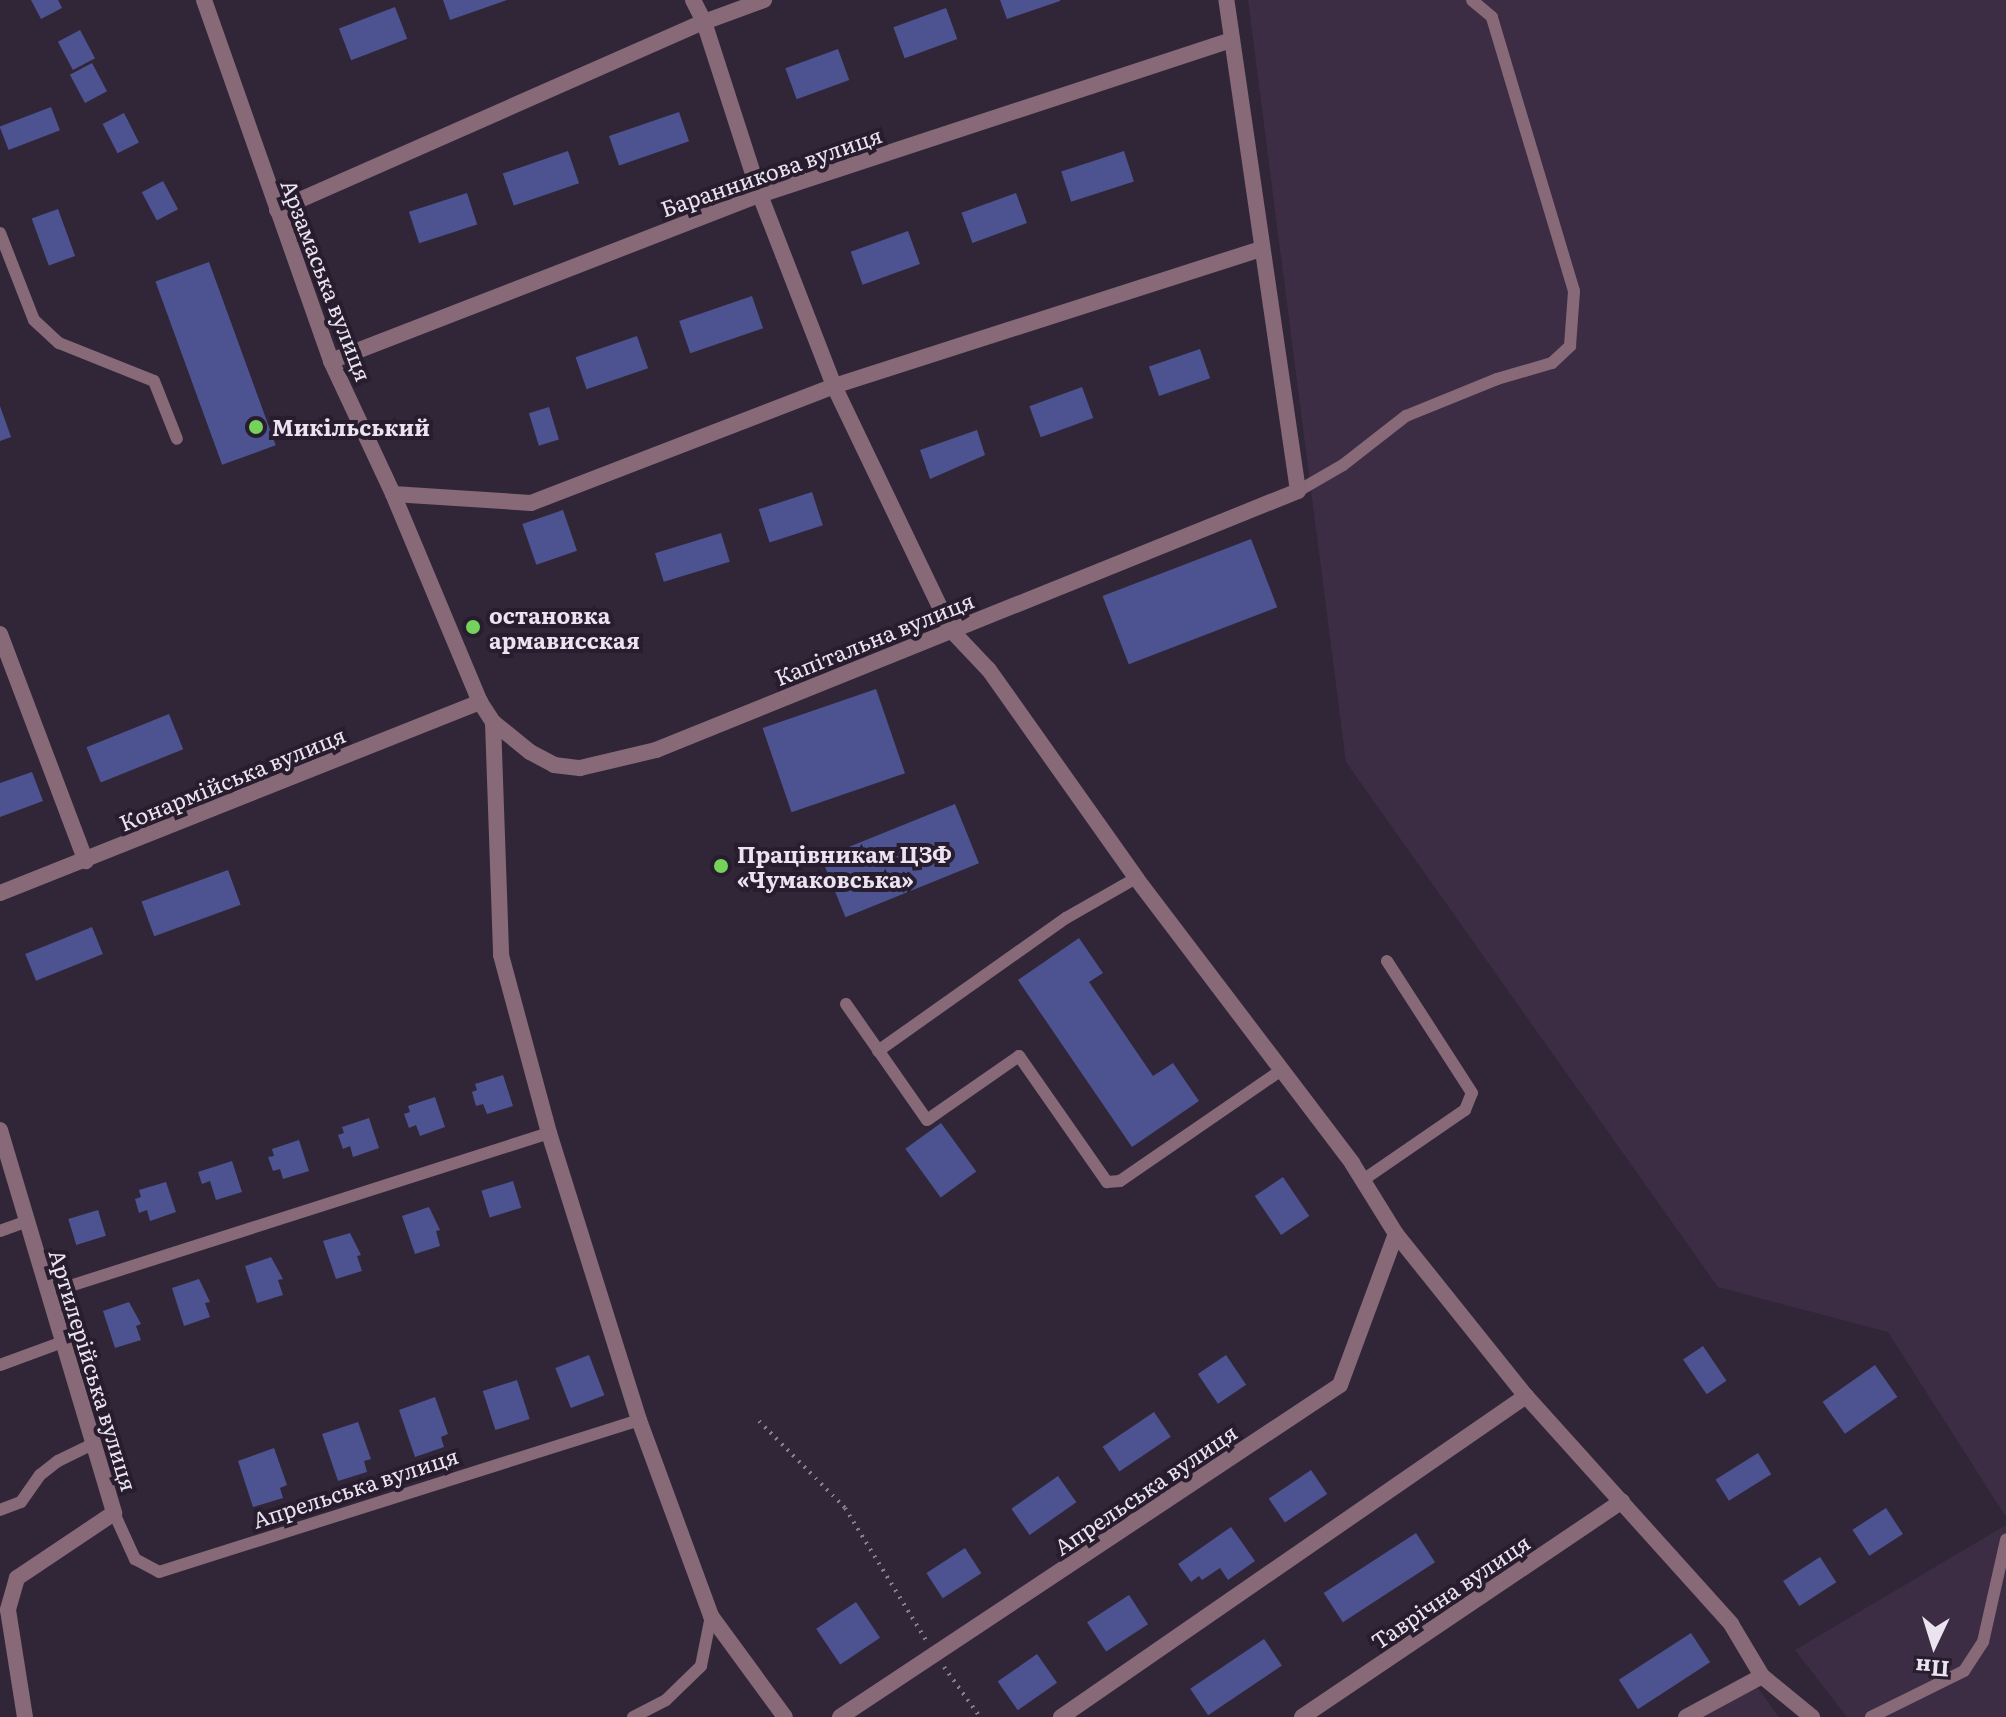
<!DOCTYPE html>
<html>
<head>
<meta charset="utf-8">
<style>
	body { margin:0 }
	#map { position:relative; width:2006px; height:1717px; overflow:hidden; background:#312638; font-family:Literata,serif }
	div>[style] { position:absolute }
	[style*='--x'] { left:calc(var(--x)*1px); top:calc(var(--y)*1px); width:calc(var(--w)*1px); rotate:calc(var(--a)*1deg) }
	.built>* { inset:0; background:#3c2d45 }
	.building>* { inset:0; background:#4d5390; transform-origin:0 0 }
	.path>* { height:4px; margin-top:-2px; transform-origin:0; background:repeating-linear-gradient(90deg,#887f8e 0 2px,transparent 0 8px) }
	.lane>* { height:12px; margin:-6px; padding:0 6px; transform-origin:6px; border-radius:6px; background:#876978 }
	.street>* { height:16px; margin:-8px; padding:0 8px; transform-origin:8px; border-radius:8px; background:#876978 }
	.dots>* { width:22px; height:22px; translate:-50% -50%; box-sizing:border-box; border:4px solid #271d2e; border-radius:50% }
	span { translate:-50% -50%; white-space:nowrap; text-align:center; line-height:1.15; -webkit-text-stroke:8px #271d2e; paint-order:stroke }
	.street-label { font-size:22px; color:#ebe4f0 }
	.poi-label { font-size:22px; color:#ebe4f0; font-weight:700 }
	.left { translate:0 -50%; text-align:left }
	.north { position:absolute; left:1894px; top:1605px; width:80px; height:80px; -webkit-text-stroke:6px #271d2e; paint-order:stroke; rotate:184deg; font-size:22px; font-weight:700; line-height:32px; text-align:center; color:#ebe4f0 }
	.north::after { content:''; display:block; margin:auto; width:28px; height:36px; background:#ebe4f0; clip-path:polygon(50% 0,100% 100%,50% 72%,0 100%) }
</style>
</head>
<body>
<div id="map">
	<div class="built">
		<i style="clip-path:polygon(1248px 0,2006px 0,2006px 1517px,1888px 1332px,1718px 1287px,1346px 762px)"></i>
		<i style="clip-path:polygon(2006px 1525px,2006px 1717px,1847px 1717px,1795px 1650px)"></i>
		<i style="clip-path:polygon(1757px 1687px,1779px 1717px,1701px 1717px)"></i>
	</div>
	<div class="building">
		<i style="clip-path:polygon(31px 0,58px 0,62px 8px,41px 19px)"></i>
		<i style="clip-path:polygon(443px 0,507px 0,450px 20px)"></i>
		<i style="clip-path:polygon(1000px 0,1060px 0,1060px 1px,1007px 19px)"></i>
		<i style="left:395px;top:7px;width:34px;height:60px;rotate:69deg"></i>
		<i style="left:946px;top:8px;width:33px;height:56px;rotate:70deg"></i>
		<i style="left:80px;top:30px;width:32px;height:25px;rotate:62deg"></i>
		<i style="left:838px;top:49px;width:33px;height:56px;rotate:70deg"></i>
		<i style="left:92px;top:63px;width:32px;height:25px;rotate:62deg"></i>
		<i style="left:51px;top:107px;width:25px;height:55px;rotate:69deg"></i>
		<i style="left:679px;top:112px;width:31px;height:74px;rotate:71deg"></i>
		<i style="left:124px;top:113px;width:33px;height:24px;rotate:63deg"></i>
		<i style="left:568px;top:151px;width:34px;height:69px;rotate:71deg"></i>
		<i style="left:1124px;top:151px;width:32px;height:66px;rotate:72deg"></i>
		<i style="left:163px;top:181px;width:32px;height:24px;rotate:62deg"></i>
		<i style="left:467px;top:193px;width:33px;height:61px;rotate:72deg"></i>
		<i style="left:1016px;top:193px;width:32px;height:58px;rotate:70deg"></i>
		<i style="left:58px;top:209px;width:50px;height:28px;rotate:70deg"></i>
		<i style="left:908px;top:231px;width:35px;height:61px;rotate:70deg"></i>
		<i style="left:209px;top:262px;width:195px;height:57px;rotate:70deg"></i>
		<i style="left:752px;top:296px;width:34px;height:77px;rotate:71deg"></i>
		<i style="left:637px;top:336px;width:34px;height:65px;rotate:71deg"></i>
		<i style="left:1200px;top:349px;width:31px;height:54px;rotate:71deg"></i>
		<i style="left:1082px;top:387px;width:33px;height:56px;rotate:70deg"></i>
		<i style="clip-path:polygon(0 406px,11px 437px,0 441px)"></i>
		<i style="left:549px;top:407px;width:34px;height:21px;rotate:73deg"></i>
		<i style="clip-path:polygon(977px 430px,985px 455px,930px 479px,920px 450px)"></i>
		<i style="left:812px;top:492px;width:35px;height:56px;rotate:72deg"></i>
		<i style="left:563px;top:510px;width:43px;height:43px;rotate:71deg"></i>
		<i style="left:721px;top:533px;width:30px;height:69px;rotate:73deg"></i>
		<i style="left:1251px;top:539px;width:73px;height:159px;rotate:69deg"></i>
		<i style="left:876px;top:689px;width:89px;height:120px;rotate:71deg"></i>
		<i style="left:169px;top:714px;width:38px;height:89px;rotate:68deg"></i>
		<i style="clip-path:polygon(32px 772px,43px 801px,0 817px,0 783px)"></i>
		<i style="left:955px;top:804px;width:64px;height:144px;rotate:68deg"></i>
		<i style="left:228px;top:870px;width:37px;height:92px;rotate:70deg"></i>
		<i style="left:92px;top:927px;width:29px;height:72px;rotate:68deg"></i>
		<i style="clip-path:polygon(1079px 938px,1103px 973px,1089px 982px,1153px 1076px,1173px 1063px,1199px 1101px,1132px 1147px,1018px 980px)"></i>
		<i style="clip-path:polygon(503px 1075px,513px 1106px,487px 1114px,483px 1104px,476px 1106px,472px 1092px,477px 1090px,475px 1084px)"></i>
		<i style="clip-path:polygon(435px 1097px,445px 1127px,420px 1136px,416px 1125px,409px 1128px,404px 1114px,410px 1112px,408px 1106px)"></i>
		<i style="clip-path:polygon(369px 1118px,379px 1148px,353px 1157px,350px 1146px,343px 1149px,338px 1135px,344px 1133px,342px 1127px)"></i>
		<i style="left:941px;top:1123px;width:60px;height:44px;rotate:54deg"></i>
		<i style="clip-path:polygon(299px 1140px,309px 1171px,283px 1179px,280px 1169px,273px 1171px,268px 1157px,274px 1156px,272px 1149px)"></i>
		<i style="clip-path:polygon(232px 1161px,242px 1192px,216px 1200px,210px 1181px,202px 1184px,198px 1172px)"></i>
		<i style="left:1283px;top:1177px;width:47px;height:34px;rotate:56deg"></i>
		<i style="left:513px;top:1181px;width:28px;height:33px;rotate:73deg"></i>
		<i style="clip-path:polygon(166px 1182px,176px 1212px,150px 1221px,147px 1210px,139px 1213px,135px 1199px,141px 1197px,139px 1190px)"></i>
		<i style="clip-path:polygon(429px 1207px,440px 1230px,436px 1231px,440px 1246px,415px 1254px,402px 1216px)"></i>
		<i style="left:98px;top:1210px;width:27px;height:31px;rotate:73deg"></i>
		<i style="clip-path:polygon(350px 1233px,361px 1255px,357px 1256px,362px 1271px,336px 1279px,323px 1241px)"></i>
		<i style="clip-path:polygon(271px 1257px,283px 1279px,278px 1280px,283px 1295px,257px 1303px,245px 1266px)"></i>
		<i style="clip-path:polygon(199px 1279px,210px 1302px,205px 1303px,210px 1317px,184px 1326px,172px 1288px)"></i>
		<i style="clip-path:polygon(129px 1302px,141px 1324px,136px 1326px,141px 1340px,115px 1348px,103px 1311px)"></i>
		<i style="left:1703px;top:1346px;width:42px;height:24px;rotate:56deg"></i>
		<i style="left:589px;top:1355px;width:43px;height:36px;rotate:69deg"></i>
		<i style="left:1226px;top:1355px;width:36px;height:34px;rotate:56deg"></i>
		<i style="left:1875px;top:1365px;width:39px;height:64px;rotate:55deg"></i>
		<i style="left:517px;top:1380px;width:41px;height:36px;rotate:72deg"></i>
		<i style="clip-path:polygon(435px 1397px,448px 1434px,441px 1437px,444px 1447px,415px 1457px,399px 1410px)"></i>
		<i style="left:1154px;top:1412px;width:30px;height:62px;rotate:56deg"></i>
		<i style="clip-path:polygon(358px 1422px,371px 1459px,364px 1461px,367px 1472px,338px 1481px,322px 1434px)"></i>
		<i style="clip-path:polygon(274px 1448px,287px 1485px,280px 1488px,283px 1498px,253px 1507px,238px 1461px)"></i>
		<i style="left:1758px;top:1453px;width:25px;height:50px;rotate:58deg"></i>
		<i style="left:1311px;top:1470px;width:29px;height:51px;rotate:56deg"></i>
		<i style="left:1058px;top:1476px;width:32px;height:57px;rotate:55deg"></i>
		<i style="left:1886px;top:1508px;width:31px;height:40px;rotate:57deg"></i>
		<i style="clip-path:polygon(1231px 1527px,1255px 1561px,1228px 1580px,1220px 1568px,1202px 1580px,1199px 1576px,1191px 1582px,1178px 1564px)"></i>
		<i style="left:1416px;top:1533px;width:35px;height:110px;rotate:57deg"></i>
		<i style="left:965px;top:1548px;width:30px;height:46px;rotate:57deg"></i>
		<i style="left:1820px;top:1557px;width:30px;height:44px;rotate:57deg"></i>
		<i style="left:1129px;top:1595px;width:35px;height:50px;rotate:57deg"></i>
		<i style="left:856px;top:1602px;width:43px;height:48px;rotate:56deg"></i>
		<i style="left:1691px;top:1633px;width:35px;height:86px;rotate:57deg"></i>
		<i style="left:1264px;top:1639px;width:32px;height:89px;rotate:56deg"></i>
		<i style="left:1037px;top:1654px;width:35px;height:48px;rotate:55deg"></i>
	</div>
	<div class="path">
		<i style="--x:759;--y:1421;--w:122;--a:45.3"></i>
		<i style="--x:845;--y:1508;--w:155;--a:58.5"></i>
		<i style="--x:944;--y:1667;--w:62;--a:54.2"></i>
	</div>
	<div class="lane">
		<i style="--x:0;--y:233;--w:93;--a:68.7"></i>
		<i style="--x:34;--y:320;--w:34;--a:43"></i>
		<i style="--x:59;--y:343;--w:102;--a:21.8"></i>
		<i style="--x:154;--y:381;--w:62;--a:68.4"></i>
		<i style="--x:1298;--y:491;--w:52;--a:-30"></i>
		<i style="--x:1343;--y:465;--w:80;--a:-37.9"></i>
		<i style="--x:1406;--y:416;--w:98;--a:-22.1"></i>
		<i style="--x:1497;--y:379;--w:57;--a:-16.2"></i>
		<i style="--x:1552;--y:363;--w:25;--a:-43"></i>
		<i style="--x:1570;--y:346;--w:55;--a:-85.8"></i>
		<i style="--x:1574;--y:291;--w:286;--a:-106.7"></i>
		<i style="--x:1492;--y:17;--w:26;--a:-140"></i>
		<i style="--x:846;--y:1004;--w:141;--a:55.1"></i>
		<i style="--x:927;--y:1120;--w:112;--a:-34.8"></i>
		<i style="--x:1019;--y:1056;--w:154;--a:55.1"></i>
		<i style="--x:1107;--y:1182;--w:13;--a:-4"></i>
		<i style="--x:1120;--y:1181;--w:194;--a:-34.5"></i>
		<i style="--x:878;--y:1051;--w:230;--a:-35.3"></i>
		<i style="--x:1066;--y:918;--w:81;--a:-29.7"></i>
		<i style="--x:1363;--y:1180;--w:124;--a:-34.5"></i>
		<i style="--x:1465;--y:1110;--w:18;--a:-68"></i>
		<i style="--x:1472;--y:1093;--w:157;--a:-122.8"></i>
		<i style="--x:0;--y:1231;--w:29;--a:-20"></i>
		<i style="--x:48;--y:1293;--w:526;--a:-17.71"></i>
		<i style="--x:0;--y:1365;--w:67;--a:-20.1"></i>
		<i style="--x:0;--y:1510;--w:22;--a:-21"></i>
		<i style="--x:21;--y:1502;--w:33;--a:-55"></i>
		<i style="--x:40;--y:1475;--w:23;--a:-38"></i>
		<i style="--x:58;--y:1461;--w:39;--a:-26"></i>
		<i style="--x:114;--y:1513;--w:51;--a:65.5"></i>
		<i style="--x:135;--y:1559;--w:27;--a:28"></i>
		<i style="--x:159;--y:1572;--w:503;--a:-17.57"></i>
		<i style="--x:633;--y:1717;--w:37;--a:-27"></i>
		<i style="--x:666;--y:1700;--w:49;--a:-44.2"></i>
		<i style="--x:701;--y:1666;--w:51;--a:-78.7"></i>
		<i style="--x:1871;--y:1717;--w:104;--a:-26.3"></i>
		<i style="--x:1964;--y:1671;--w:35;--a:-57"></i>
		<i style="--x:1983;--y:1642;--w:105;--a:-77.3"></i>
	</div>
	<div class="street">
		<i style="--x:204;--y:0;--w:383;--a:70.6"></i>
		<i style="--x:331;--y:361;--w:147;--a:65"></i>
		<i style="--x:393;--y:494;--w:225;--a:67.3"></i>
		<i style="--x:480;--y:702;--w:24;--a:57"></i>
		<i style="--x:493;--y:722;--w:48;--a:39"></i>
		<i style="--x:530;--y:752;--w:27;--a:28"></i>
		<i style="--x:554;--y:765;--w:26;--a:7"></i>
		<i style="--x:580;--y:768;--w:78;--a:-13.3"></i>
		<i style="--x:656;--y:750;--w:692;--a:-21.97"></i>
		<i style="--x:1298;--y:491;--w:496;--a:-98.3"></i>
		<i style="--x:693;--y:0;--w:25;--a:63"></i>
		<i style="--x:704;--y:22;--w:182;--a:72.1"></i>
		<i style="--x:760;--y:195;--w:205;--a:68.8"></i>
		<i style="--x:834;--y:386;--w:271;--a:64.4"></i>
		<i style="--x:951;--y:630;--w:55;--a:46.5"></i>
		<i style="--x:989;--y:670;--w:255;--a:54.7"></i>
		<i style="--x:1136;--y:878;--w:358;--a:52.8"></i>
		<i style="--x:1352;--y:1163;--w:84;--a:58.2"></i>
		<i style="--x:1396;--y:1234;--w:208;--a:51.3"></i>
		<i style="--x:1526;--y:1396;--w:307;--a:48"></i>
		<i style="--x:1731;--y:1624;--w:61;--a:59.2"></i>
		<i style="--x:1762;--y:1676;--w:65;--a:39.4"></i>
		<i style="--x:277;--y:210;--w:467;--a:-23.8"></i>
		<i style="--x:704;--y:22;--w:64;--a:-20.1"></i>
		<i style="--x:331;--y:361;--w:460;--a:-21.2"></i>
		<i style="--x:760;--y:195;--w:497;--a:-18.2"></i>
		<i style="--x:393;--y:494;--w:138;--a:3.7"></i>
		<i style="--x:531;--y:503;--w:325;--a:-21.1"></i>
		<i style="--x:834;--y:386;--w:448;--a:-17.8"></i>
		<i style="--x:0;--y:634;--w:243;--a:69.3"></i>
		<i style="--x:493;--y:722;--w:233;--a:88"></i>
		<i style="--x:501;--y:955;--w:184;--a:74.9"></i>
		<i style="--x:549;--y:1133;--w:301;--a:72.6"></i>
		<i style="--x:639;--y:1420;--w:209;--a:69.8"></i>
		<i style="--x:711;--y:1616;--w:125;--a:53.8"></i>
		<i style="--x:0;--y:893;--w:517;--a:-21.7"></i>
		<i style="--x:0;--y:1130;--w:400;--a:73.4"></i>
		<i style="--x:114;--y:1513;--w:117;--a:146.2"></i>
		<i style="--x:17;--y:1578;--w:33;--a:106"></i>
		<i style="--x:8;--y:1610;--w:108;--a:81"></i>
		<i style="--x:840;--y:1717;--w:600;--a:-33.58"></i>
		<i style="--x:1340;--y:1385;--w:161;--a:-69.7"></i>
		<i style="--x:1061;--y:1717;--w:565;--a:-34.62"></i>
		<i style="--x:1302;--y:1717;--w:386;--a:-34"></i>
		<i style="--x:1686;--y:1717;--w:86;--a:-28.3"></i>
	</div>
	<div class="dots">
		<i style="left:256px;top:427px;background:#75d25b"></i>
		<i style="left:473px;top:627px;background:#75d25b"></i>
		<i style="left:721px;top:866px;background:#75d25b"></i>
	</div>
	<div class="street-label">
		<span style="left:771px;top:171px;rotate:-19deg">Баранникова вулиця</span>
		<span style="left:327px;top:280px;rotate:69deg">Арзамаська вулиця</span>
		<span style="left:874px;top:638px;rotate:-22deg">Капітальна вулиця</span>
		<span style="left:232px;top:778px;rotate:-22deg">Конармійська вулиця</span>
		<span style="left:94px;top:1370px;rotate:73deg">Артилерійська вулиця</span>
		<span style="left:355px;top:1487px;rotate:-18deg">Апрельська вулиця</span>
		<span style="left:1145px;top:1489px;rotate:-34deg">Апрельська вулиця</span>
		<span style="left:1450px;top:1591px;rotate:-34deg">Таврічна вулиця</span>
	</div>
	<div class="poi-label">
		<span class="left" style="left:272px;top:427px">Микільський</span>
		<span class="left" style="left:489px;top:627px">остановка<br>армависская</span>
		<span class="left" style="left:737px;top:866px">Працівникам ЦЗФ<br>«Чумаковська»</span>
	</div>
	<div class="north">Пн</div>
</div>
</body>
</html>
